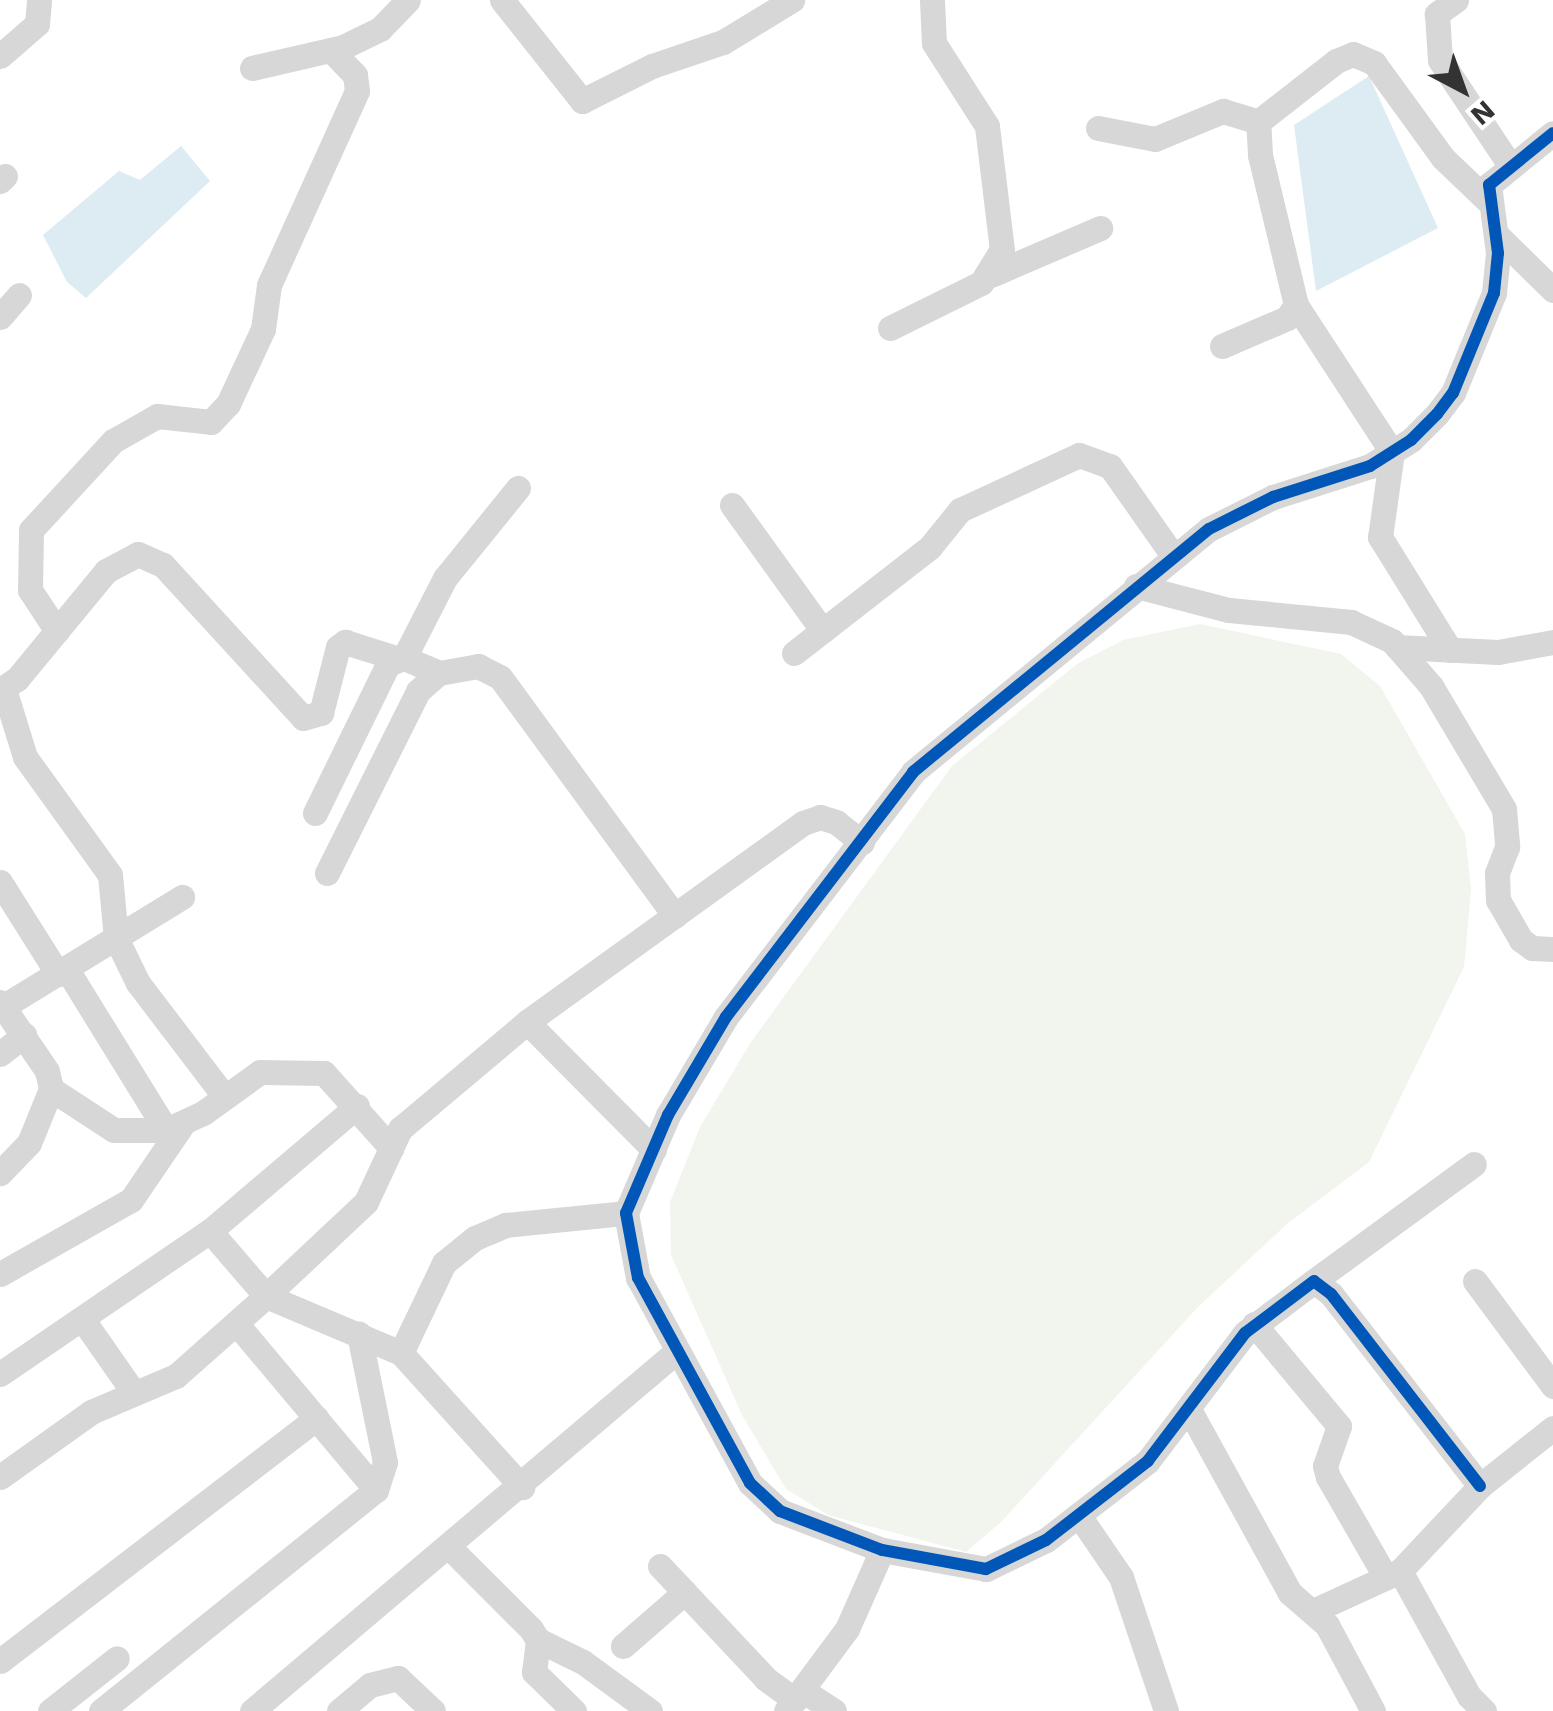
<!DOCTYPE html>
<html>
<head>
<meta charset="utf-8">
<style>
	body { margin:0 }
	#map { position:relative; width:1553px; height:1711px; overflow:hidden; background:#fff; font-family:"Work Sans",sans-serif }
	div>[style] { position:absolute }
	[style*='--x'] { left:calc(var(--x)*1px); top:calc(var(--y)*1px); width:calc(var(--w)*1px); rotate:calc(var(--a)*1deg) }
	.green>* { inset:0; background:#f1f5ed }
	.water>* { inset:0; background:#ddebf3 }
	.minor>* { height:25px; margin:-12.5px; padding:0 12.5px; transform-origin:12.5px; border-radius:12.5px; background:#d7d7d7 }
	.cycleway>* { height:12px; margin:-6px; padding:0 6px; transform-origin:6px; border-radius:6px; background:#0057b8 }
	span { translate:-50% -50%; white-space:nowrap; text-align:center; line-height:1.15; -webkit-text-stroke:10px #fff; paint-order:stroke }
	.north { position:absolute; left:1413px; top:40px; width:100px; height:100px; -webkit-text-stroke:8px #fff; paint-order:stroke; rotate:139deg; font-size:28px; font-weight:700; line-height:40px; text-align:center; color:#333 }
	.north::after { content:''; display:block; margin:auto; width:35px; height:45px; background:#333; clip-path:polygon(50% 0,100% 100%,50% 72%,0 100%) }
</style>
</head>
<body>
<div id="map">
	<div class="green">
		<i style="clip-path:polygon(1200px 624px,1341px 654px,1380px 686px,1465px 834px,1471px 889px,1464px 967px,1369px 1162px,1287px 1224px,1198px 1307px,1002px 1521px,966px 1552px,828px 1515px,786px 1489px,742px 1415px,671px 1255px,670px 1202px,700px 1127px,751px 1042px,952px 766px,1077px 664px,1123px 640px)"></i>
	</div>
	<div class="water">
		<i style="clip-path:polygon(1369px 76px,1438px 228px,1316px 291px,1294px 125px)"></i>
		<i style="clip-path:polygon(181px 146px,210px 181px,86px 298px,67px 282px,43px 235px,119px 171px,140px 180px)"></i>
	</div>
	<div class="minor">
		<i style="--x:502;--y:0;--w:129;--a:51.6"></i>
		<i style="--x:582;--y:101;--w:78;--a:-26.6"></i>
		<i style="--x:652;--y:66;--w:75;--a:-18.7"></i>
		<i style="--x:723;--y:42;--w:81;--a:-31.3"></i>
		<i style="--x:1456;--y:0;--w:24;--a:144"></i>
		<i style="--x:1437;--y:14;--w:46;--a:86.3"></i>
		<i style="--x:1440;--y:60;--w:125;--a:56.4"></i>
		<i style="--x:0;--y:56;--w:49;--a:-40.9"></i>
		<i style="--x:37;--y:24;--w:24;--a:-85"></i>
		<i style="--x:252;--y:68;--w:93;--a:-13"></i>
		<i style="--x:343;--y:47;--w:41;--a:-25.9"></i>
		<i style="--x:380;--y:29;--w:40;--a:-46"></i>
		<i style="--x:1098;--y:128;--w:58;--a:10.9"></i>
		<i style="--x:1155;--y:139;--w:74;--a:-22.4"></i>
		<i style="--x:1223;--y:111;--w:37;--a:17"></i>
		<i style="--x:0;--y:181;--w:7;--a:-45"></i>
		<i style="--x:1496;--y:234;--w:80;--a:44.5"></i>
		<i style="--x:991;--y:275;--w:119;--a:-23.3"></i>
		<i style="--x:1296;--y:305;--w:176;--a:56.9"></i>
		<i style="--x:1392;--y:452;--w:86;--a:98"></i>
		<i style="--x:1380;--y:537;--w:133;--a:58.2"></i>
		<i style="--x:0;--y:317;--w:29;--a:-49"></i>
		<i style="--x:890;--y:328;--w:102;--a:-26.3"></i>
		<i style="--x:981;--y:283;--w:39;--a:-58"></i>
		<i style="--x:1002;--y:250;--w:125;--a:-96.9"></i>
		<i style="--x:987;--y:126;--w:98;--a:-122.6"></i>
		<i style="--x:934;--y:43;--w:43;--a:-92.7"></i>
		<i style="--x:1222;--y:346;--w:71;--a:-23.3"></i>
		<i style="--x:1287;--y:318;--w:16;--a:-55"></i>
		<i style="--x:1296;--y:305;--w:154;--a:-103.5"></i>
		<i style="--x:1260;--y:155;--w:33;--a:-93"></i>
		<i style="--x:1258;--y:122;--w:99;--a:-38"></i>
		<i style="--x:1336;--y:61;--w:18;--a:-22"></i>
		<i style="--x:1353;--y:54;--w:23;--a:23"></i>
		<i style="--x:1374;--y:63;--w:117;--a:54"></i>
		<i style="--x:1443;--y:158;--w:61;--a:43.7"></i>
		<i style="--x:732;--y:505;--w:155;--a:54.2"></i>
		<i style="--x:1136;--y:586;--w:96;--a:14.5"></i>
		<i style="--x:1229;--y:610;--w:123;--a:5.6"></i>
		<i style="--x:1351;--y:622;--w:45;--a:24.9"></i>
		<i style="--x:1392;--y:641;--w:60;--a:49.1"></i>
		<i style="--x:1431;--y:686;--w:143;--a:59.3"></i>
		<i style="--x:1504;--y:809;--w:38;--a:85"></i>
		<i style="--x:1507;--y:847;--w:28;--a:111"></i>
		<i style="--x:1497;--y:873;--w:27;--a:88"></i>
		<i style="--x:1498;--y:900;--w:46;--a:60.1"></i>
		<i style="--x:1521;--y:940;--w:14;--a:36"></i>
		<i style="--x:1532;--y:948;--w:21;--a:3"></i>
		<i style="--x:57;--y:631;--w:49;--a:-123.4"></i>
		<i style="--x:30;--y:590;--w:60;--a:-89"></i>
		<i style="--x:31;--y:530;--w:121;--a:-47.3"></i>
		<i style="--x:113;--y:441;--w:51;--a:-29.6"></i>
		<i style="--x:157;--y:416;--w:54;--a:6.3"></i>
		<i style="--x:211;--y:422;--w:25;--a:-47"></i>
		<i style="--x:228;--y:404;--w:83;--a:-65"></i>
		<i style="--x:263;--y:329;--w:44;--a:-82.2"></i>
		<i style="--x:269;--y:285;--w:213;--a:-65.6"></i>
		<i style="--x:357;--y:91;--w:16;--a:-97"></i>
		<i style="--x:355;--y:75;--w:35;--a:-134"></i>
		<i style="--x:1397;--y:647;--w:101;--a:2.8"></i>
		<i style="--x:1498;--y:652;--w:56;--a:-10.3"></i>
		<i style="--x:794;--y:653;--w:172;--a:-37.9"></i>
		<i style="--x:930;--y:547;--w:48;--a:-51"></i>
		<i style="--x:960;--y:510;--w:131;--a:-24.8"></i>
		<i style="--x:1079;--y:455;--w:33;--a:20"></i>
		<i style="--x:1110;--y:466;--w:111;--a:54.9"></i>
		<i style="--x:404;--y:658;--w:90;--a:-62.9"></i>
		<i style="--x:445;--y:578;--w:116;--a:-51"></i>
		<i style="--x:4;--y:689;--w:71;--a:72.8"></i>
		<i style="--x:25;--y:757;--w:145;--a:54.2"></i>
		<i style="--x:110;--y:875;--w:63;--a:84.6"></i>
		<i style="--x:116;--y:938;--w:50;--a:63.9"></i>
		<i style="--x:138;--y:983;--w:142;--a:52.7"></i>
		<i style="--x:0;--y:690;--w:20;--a:-33"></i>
		<i style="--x:17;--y:679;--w:140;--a:-50.5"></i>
		<i style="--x:106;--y:571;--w:36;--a:-28"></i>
		<i style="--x:138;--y:554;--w:27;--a:24"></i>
		<i style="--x:163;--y:565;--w:207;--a:47.5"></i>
		<i style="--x:303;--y:718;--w:19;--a:-16"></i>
		<i style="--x:321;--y:713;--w:68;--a:-75.6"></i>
		<i style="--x:338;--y:647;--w:9;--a:-36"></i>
		<i style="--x:345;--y:642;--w:53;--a:17.4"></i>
		<i style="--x:315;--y:813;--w:166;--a:-63.9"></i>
		<i style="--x:388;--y:664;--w:17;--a:-21"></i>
		<i style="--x:404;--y:658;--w:38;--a:23"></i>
		<i style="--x:327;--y:873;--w:203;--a:-63.4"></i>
		<i style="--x:418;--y:691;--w:28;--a:-41"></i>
		<i style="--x:439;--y:673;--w:40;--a:-10"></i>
		<i style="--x:478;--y:666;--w:25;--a:27"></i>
		<i style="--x:500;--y:677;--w:296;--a:53.8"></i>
		<i style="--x:0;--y:882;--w:109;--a:57.8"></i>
		<i style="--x:66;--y:968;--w:190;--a:58.3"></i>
		<i style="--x:0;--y:1002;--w:83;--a:55.7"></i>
		<i style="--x:47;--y:1071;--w:18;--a:77"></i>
		<i style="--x:51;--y:1089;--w:58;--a:112.2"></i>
		<i style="--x:29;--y:1143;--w:42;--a:134"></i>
		<i style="--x:4;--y:1006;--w:209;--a:-31.5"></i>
		<i style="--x:527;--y:1022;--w:180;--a:45.2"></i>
		<i style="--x:0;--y:1054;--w:31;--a:-38"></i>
		<i style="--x:51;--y:1089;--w:75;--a:33.1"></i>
		<i style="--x:114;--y:1130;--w:52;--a:0"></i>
		<i style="--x:166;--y:1130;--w:41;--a:-24.7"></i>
		<i style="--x:203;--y:1113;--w:70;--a:-35.7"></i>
		<i style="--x:260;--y:1072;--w:64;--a:0.9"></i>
		<i style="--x:324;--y:1073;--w:101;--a:48.2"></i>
		<i style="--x:210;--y:1231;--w:86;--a:49.3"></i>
		<i style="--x:266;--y:1296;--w:137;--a:-43.2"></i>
		<i style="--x:366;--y:1202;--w:81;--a:-65"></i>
		<i style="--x:400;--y:1129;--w:166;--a:-40.1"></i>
		<i style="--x:527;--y:1022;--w:340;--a:-35.8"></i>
		<i style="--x:803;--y:823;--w:18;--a:-19"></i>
		<i style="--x:820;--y:817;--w:17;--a:17"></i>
		<i style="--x:836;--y:822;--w:33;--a:38"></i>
		<i style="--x:0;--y:1274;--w:150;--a:-29.5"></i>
		<i style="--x:131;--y:1200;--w:91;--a:-55.8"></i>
		<i style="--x:1314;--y:1281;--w:198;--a:-36.2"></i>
		<i style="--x:1475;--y:1281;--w:131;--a:53.4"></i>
		<i style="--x:83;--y:1320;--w:89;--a:55.1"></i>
		<i style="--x:236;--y:1323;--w:218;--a:50"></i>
		<i style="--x:1254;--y:1324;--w:133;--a:50.2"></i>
		<i style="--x:1339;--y:1426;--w:42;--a:109.3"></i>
		<i style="--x:1325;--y:1466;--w:11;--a:75"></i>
		<i style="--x:1328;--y:1477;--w:116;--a:60.1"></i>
		<i style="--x:401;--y:1353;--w:100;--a:-64.5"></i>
		<i style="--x:444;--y:1263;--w:40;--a:-39"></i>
		<i style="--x:475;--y:1238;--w:33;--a:-23"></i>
		<i style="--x:505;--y:1225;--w:122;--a:-5.7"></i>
		<i style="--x:0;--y:1374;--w:254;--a:-34.3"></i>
		<i style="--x:210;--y:1231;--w:193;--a:-40.4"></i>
		<i style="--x:1191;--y:1413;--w:205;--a:61.2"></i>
		<i style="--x:1290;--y:1593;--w:49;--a:40.9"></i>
		<i style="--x:1327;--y:1625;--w:98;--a:61.9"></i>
		<i style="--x:0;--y:1477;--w:112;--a:-35.5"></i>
		<i style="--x:91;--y:1412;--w:92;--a:-23"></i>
		<i style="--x:176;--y:1376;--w:120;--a:-41.6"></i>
		<i style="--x:266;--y:1296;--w:147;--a:22.9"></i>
		<i style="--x:401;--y:1353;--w:181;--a:47.9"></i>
		<i style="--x:1480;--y:1486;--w:243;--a:-127.8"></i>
		<i style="--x:1331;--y:1294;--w:21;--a:-143"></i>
		<i style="--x:1314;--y:1281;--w:86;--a:143"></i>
		<i style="--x:1245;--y:1333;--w:161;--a:127.2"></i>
		<i style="--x:1148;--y:1461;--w:129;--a:142.2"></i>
		<i style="--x:1046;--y:1540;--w:67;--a:154.2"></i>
		<i style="--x:986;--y:1569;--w:106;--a:-169.6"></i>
		<i style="--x:882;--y:1550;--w:109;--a:-159.1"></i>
		<i style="--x:780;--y:1511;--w:41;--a:-137"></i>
		<i style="--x:750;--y:1483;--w:234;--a:-118.6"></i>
		<i style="--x:638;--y:1278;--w:66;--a:-100.5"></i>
		<i style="--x:626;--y:1213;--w:107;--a:-66.8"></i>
		<i style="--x:668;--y:1115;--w:114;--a:-59.4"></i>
		<i style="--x:726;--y:1017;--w:308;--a:-52.6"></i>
		<i style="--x:913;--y:772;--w:383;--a:-39.4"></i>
		<i style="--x:1209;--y:529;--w:72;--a:-26.6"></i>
		<i style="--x:1273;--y:497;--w:102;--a:-17.7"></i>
		<i style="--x:1370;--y:466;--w:49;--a:-32.4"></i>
		<i style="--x:1411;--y:440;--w:37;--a:-45"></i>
		<i style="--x:1437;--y:414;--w:26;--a:-53"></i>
		<i style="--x:1453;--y:393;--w:108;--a:-67.7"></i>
		<i style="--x:1494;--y:293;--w:40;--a:-84.3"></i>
		<i style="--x:1498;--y:253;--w:69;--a:-97.5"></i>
		<i style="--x:1489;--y:185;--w:82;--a:-39.1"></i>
		<i style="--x:1080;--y:1517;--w:73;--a:55.7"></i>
		<i style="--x:1121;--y:1577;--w:141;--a:71.4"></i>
		<i style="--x:449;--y:1547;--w:116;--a:45"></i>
		<i style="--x:531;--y:1629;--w:13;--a:58"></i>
		<i style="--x:538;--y:1640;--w:32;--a:97"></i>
		<i style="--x:534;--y:1672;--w:56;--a:44.3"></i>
		<i style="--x:660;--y:1566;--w:155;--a:46.8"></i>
		<i style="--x:766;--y:1679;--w:36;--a:36"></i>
		<i style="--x:1313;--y:1611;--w:96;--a:-24.7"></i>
		<i style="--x:538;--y:1640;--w:50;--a:26.1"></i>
		<i style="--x:583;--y:1662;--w:83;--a:36.2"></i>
		<i style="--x:623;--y:1646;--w:82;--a:-41.1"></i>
		<i style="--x:0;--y:1661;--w:399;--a:-37.5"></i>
		<i style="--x:802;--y:1690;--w:38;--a:33"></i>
		<i style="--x:50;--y:1711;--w:85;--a:-38.3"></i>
		<i style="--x:101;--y:1711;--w:353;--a:-38.8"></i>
		<i style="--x:376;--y:1490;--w:29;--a:-72"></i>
		<i style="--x:385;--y:1462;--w:131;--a:-101.5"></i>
		<i style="--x:252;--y:1711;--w:557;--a:-40.27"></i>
		<i style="--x:339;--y:1711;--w:40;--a:-40"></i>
		<i style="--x:370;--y:1685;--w:29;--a:-14"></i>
		<i style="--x:398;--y:1678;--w:48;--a:43.3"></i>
		<i style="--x:786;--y:1711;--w:102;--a:-53.4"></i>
		<i style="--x:847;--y:1629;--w:86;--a:-66.1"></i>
		<i style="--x:1484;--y:1711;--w:21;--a:-135"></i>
		<i style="--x:1469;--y:1696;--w:143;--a:-118.9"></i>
		<i style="--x:1400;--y:1571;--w:117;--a:-46.7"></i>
		<i style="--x:1480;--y:1486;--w:93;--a:-38.5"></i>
	</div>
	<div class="cycleway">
		<i style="--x:1480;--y:1486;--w:243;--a:-127.8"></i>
		<i style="--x:1331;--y:1294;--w:21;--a:-143"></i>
		<i style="--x:1314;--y:1281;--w:86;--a:143"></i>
		<i style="--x:1245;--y:1333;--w:161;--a:127.2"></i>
		<i style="--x:1148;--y:1461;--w:129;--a:142.2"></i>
		<i style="--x:1046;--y:1540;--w:67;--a:154.2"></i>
		<i style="--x:986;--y:1569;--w:106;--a:-169.6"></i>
		<i style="--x:882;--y:1550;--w:109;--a:-159.1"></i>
		<i style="--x:780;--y:1511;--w:41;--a:-137"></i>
		<i style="--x:750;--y:1483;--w:234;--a:-118.6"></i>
		<i style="--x:638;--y:1278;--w:66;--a:-100.5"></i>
		<i style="--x:626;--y:1213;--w:107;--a:-66.8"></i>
		<i style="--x:668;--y:1115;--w:114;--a:-59.4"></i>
		<i style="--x:726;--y:1017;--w:308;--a:-52.6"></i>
		<i style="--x:913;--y:772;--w:383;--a:-39.4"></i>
		<i style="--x:1209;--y:529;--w:72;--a:-26.6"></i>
		<i style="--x:1273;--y:497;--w:102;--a:-17.7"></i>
		<i style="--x:1370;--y:466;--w:49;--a:-32.4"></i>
		<i style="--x:1411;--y:440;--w:37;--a:-45"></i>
		<i style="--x:1437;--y:414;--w:26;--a:-53"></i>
		<i style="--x:1453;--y:393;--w:108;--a:-67.7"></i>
		<i style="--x:1494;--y:293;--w:40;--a:-84.3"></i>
		<i style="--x:1498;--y:253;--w:69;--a:-97.5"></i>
		<i style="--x:1489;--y:185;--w:82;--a:-39.1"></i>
	</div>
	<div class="north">N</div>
</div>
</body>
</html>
